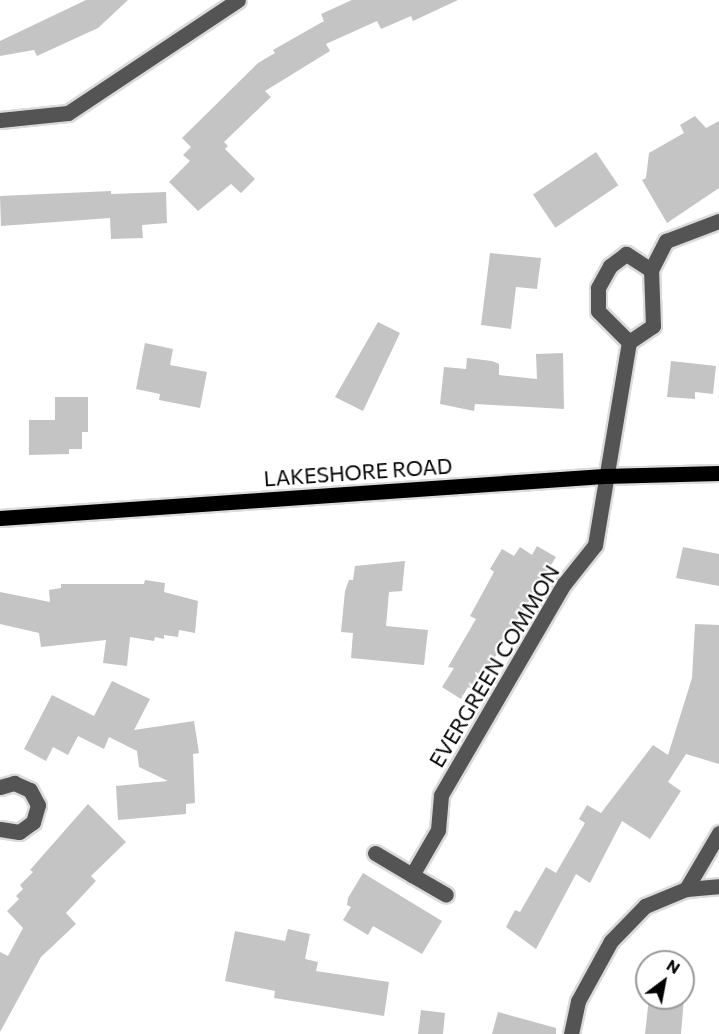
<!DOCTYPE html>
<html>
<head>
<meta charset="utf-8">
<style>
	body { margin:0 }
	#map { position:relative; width:719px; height:1034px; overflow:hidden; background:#fff; font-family:Commissioner,sans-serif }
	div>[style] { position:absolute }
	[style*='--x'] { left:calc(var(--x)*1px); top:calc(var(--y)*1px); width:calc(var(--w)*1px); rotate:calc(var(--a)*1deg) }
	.building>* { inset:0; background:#c4c4c4; transform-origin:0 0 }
	.roads { filter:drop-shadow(2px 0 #dbdbdb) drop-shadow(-2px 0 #dbdbdb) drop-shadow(0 2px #dbdbdb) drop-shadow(0 -2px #dbdbdb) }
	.minor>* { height:15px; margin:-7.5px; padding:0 7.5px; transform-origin:7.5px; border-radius:7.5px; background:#545454 }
	.major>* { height:15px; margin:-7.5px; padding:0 7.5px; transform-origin:7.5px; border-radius:7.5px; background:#000 }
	span { translate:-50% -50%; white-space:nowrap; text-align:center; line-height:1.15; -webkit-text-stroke:4.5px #fff; paint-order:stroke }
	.street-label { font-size:21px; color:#000 }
	.north { position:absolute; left:635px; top:950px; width:60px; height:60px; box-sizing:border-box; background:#fff; border:2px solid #999; border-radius:50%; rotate:32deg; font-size:16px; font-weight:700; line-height:24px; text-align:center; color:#000 }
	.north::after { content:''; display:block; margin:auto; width:21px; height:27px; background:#000; clip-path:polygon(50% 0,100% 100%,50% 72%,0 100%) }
</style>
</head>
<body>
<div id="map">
	<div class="building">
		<i style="clip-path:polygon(86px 0,128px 0,98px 28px,37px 56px,34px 50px,0 56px,0 41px)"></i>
		<i style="clip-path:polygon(352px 0,458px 0,413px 21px,411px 16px,381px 29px,377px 21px,326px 44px,330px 51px,265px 91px,271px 97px,224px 142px,228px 146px,225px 149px,255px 179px,241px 193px,231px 184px,198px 211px,169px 182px,190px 161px,183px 155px,191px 147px,182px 138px,258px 63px,275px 53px,273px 50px,324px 21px,321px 14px)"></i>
		<i style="clip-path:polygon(695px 116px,706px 128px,719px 121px,719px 188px,667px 223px,642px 180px,646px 178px,649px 153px,684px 133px,680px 125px)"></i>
		<i style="left:596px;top:152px;width:40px;height:76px;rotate:56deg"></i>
		<i style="clip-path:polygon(111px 191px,111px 194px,166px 192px,167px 223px,142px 225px,143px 238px,111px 239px,110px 218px,1px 226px,0 196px)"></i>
		<i style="clip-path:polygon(490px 253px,541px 258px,537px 289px,516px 287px,511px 329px,481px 325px)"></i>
		<i style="clip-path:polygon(378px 322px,400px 333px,363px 411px,335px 397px)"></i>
		<i style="clip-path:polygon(145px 343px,173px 349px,170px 365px,207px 372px,200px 408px,159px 400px,160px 394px,136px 389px)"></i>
		<i style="clip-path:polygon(563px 353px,564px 409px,475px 404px,474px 411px,440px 404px,444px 367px,466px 369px,467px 358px,492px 361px,499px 364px,499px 375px,537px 379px,536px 354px)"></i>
		<i style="clip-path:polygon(671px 361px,716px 366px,713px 394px,695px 392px,695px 399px,667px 397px)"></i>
		<i style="clip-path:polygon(55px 397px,88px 397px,88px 432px,82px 432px,82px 449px,69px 449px,69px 454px,29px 455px,29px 420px,55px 420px)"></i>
		<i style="clip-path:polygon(537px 546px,556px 557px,474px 691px,468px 687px,461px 699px,442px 687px,454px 668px,448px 667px,476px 619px,470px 616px,494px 572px,490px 569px,502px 549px,514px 556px,520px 547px,532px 555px)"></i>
		<i style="clip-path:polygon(683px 547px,719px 554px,719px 586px,676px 578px)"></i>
		<i style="clip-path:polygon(405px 561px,402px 591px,389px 592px,386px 626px,428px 630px,424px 665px,351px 658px,353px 633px,341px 632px,345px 591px,349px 580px,353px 580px,355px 566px)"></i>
		<i style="clip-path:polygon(145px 580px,165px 583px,164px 592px,198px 601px,195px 633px,179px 630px,178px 637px,164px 635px,164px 639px,155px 637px,154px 641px,130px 637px,127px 666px,103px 663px,106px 640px,41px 647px,39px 633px,0 624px,0 592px,50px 602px,49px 590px,61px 588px,61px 584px,144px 584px)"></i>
		<i style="clip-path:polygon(695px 624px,719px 625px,719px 764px,686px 754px,668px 782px,681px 791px,650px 839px,622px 821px,590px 883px,576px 874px,536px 949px,506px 927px,515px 910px,520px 912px,546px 867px,556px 873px,585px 823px,579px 819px,587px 805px,601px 813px,653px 745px,668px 755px,692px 678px)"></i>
		<i style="clip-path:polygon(112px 681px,150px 699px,134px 730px,194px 721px,199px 753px,193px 754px,195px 803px,186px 804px,186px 814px,118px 820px,116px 786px,168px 781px,139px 767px,137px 751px,109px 737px,104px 749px,78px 736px,68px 755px,53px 747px,46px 761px,24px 749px,52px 695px,94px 716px)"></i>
		<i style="clip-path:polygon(88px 804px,126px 842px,91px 876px,96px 881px,66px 913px,76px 924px,41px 957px,0 1032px,0 952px,8px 956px,23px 928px,7px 911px,19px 899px,16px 896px,23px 889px,20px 885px,33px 872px,30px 870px)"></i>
		<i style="clip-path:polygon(363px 873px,442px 921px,422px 954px,373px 926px,368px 935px,343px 920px,351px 907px,347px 905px,348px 898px)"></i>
		<i style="clip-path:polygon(288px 929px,310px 934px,305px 959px,318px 962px,316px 971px,389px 982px,384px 1016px,274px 998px,275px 991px,225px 981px,235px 931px,285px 941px)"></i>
		<i style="clip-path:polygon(649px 998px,684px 998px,681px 1034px,645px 1034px)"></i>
		<i style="clip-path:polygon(421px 1010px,445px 1013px,443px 1034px,418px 1034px)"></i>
		<i style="clip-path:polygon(498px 1012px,556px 1028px,556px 1034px,492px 1034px)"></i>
	</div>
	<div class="roads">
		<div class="minor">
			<i style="--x:0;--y:120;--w:68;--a:-5.9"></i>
			<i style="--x:68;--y:113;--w:204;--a:-33.6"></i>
			<i style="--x:651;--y:270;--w:33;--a:-63"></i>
			<i style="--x:666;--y:241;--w:57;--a:-20.7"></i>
			<i style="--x:0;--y:787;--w:15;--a:-16"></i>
			<i style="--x:14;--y:783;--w:17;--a:24"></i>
			<i style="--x:30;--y:790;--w:17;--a:62"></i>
			<i style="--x:38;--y:805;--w:18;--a:106"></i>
			<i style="--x:33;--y:822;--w:17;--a:144"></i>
			<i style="--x:19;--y:832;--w:19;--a:-171"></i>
			<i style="--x:375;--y:853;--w:43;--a:30.7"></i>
			<i style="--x:412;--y:875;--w:52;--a:-60"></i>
			<i style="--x:438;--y:830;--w:35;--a:-85"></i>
			<i style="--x:441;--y:795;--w:244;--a:-59.8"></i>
			<i style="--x:564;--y:584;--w:50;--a:-51.5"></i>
			<i style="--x:595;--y:545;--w:206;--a:-80.5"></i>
			<i style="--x:629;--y:342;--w:29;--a:-34"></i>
			<i style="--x:653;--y:326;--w:56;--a:-92"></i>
			<i style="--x:651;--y:270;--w:30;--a:-147"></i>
			<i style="--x:626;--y:254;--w:20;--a:143"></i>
			<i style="--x:610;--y:266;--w:25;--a:119"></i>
			<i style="--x:598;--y:288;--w:23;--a:90"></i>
			<i style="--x:598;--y:311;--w:44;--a:45"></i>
			<i style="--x:412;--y:875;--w:39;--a:30"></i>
			<i style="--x:686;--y:889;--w:33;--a:-5"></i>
			<i style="--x:571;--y:1034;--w:34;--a:-78"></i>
			<i style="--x:578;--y:1001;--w:68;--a:-61.2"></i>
			<i style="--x:611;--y:941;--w:49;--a:-45.8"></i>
			<i style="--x:645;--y:906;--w:44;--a:-22.5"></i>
			<i style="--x:686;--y:889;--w:65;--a:-59.5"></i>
		</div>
		<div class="major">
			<i style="--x:0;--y:518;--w:605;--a:-3.98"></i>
			<i style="--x:604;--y:476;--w:115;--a:-1.5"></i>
		</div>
	</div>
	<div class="street-label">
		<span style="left:358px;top:472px;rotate:-4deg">LAKESHORE ROAD</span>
		<span style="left:494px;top:666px;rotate:-59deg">EVERGREEN COMMON</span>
	</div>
	<div class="north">N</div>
</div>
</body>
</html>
